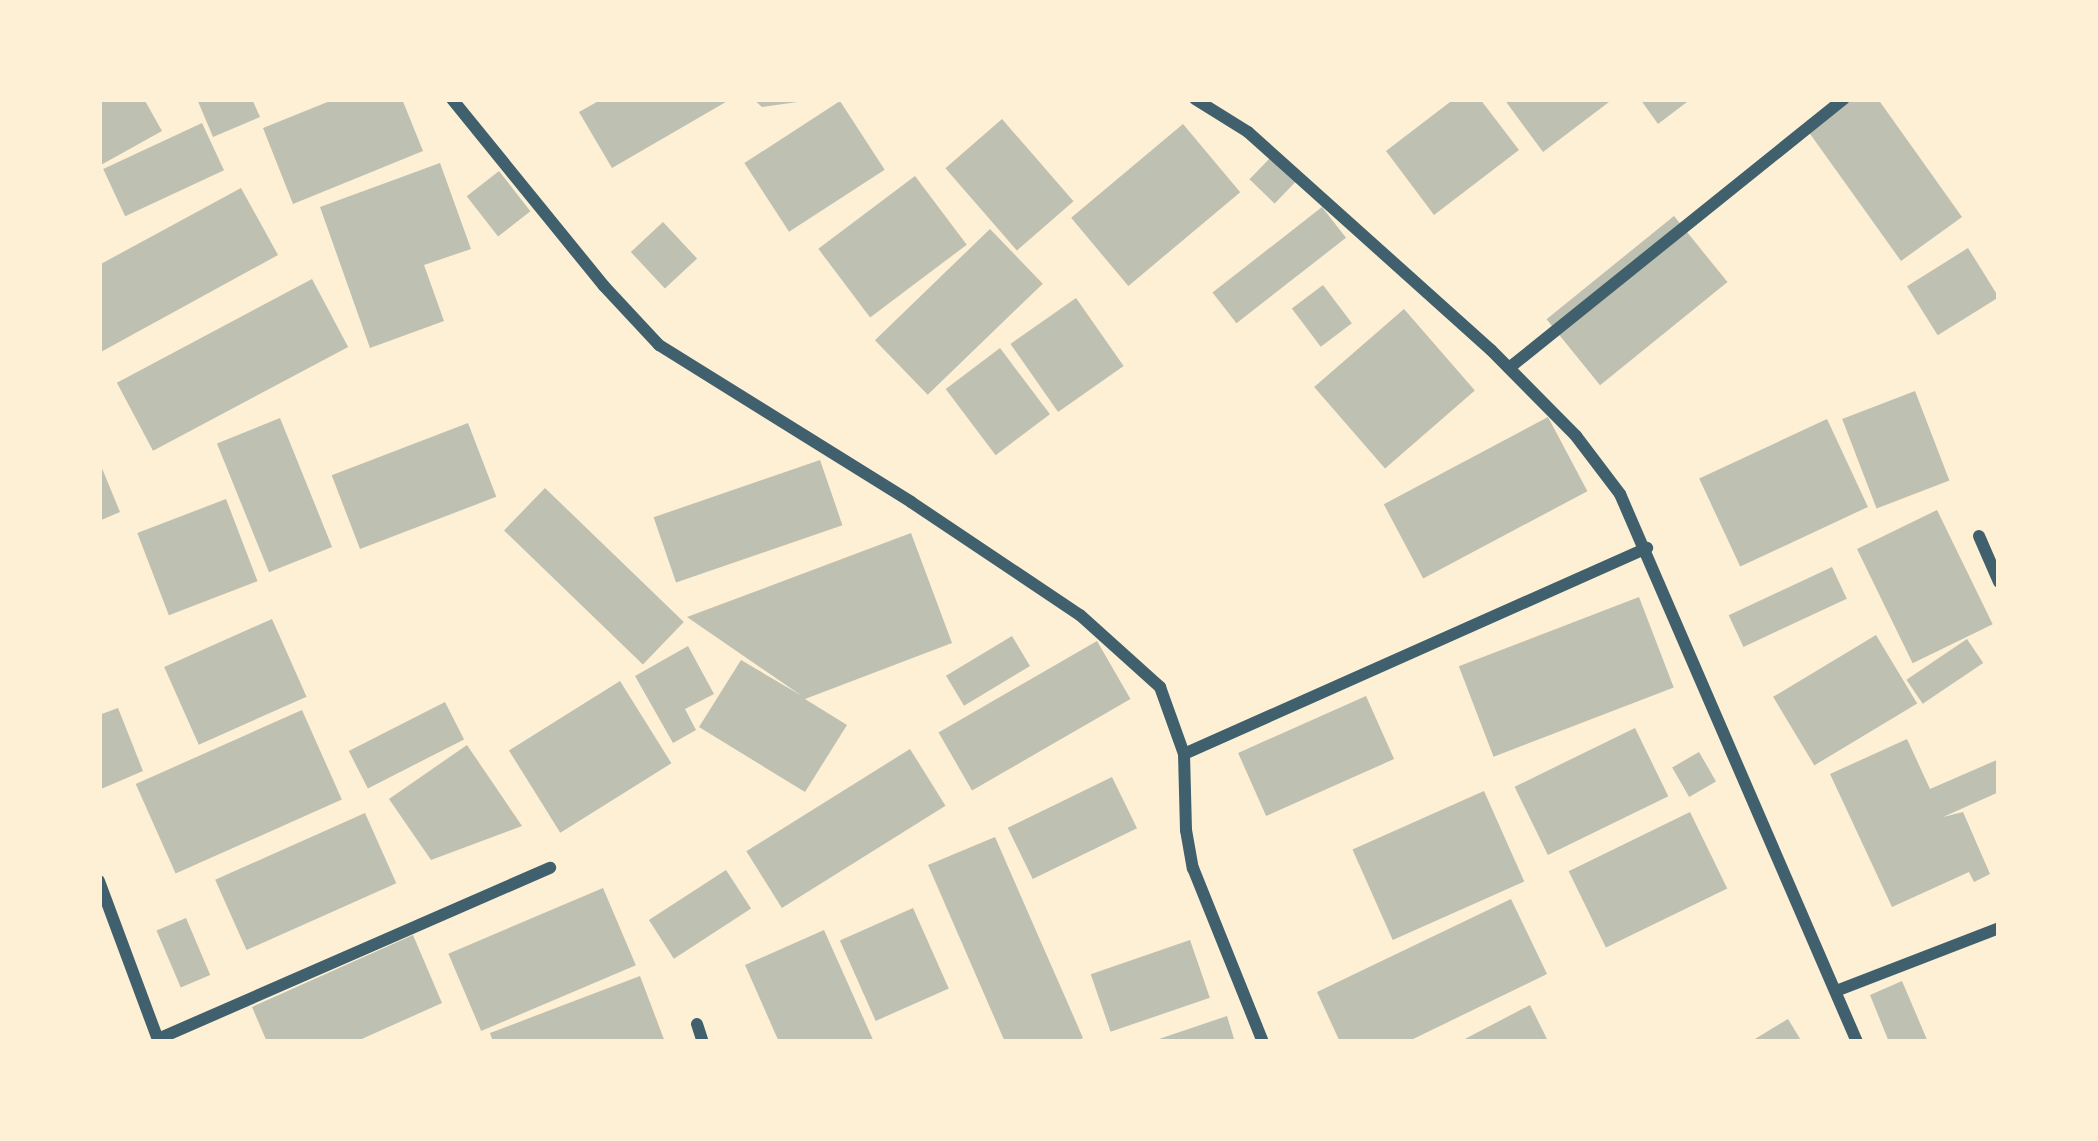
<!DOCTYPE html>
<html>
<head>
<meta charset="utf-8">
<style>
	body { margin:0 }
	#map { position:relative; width:2098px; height:1141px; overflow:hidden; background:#fdf0d5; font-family:"Fira Sans Condensed",sans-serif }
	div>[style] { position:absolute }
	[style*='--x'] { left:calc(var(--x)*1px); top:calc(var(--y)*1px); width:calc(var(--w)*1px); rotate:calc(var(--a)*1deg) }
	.building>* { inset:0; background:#bec0b2; transform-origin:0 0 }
	.minor>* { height:12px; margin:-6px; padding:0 6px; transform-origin:6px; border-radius:6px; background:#3f606c }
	span { translate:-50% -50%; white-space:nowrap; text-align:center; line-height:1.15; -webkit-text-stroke:9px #fdf0d5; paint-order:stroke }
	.frame { position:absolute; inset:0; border:102px solid #fdf0d5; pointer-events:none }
</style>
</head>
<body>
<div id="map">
	<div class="building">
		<i style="clip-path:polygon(99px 99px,144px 99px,162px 131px,99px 166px)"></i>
		<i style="clip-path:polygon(197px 99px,252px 99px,260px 117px,213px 137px)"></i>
		<i style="clip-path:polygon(335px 99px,402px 99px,423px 151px,293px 204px,263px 128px)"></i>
		<i style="clip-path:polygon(602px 99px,731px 99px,612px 168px,579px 112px)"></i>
		<i style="clip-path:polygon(753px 99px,812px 99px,812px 100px,762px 107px)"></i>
		<i style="clip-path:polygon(1454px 99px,1480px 99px,1519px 150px,1434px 215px,1386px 151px)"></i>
		<i style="clip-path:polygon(1504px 99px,1613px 99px,1543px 152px)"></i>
		<i style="clip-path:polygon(1640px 99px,1691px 99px,1658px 124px)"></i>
		<i style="clip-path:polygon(1851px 99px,1878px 99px,1962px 217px,1901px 261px,1808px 131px)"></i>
		<i style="left:840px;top:101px;width:82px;height:114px;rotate:57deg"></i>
		<i style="left:1002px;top:119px;width:109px;height:75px;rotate:49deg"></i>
		<i style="left:202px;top:123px;width:52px;height:109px;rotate:65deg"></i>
		<i style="left:1183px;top:124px;width:89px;height:146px;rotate:50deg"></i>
		<i style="left:1271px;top:157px;width:35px;height:31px;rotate:44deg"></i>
		<i style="clip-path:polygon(440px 163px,471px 249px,424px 265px,444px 321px,370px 348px,320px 207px)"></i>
		<i style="left:499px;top:171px;width:51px;height:41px;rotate:52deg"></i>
		<i style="left:915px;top:176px;width:86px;height:121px;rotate:53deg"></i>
		<i style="clip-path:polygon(241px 188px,278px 255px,99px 353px,99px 265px)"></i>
		<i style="left:1322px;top:207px;width:39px;height:139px;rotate:52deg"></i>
		<i style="left:1674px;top:216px;width:85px;height:164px;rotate:51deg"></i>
		<i style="left:663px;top:222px;width:50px;height:44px;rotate:47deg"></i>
		<i style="left:990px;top:229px;width:76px;height:160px;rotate:46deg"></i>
		<i style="left:1968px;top:248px;width:58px;height:72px;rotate:58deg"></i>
		<i style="left:312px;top:279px;width:77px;height:221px;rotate:62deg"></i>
		<i style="left:1323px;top:285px;width:48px;height:39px;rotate:53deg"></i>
		<i style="left:1076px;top:298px;width:83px;height:80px;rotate:55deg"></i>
		<i style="left:1404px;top:309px;width:108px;height:119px;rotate:49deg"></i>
		<i style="left:1000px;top:348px;width:83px;height:68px;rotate:53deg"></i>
		<i style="left:1915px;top:391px;width:96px;height:78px;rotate:69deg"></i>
		<i style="left:1548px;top:417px;width:84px;height:186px;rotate:62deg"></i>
		<i style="left:280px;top:418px;width:139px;height:68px;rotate:68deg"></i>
		<i style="left:1827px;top:419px;width:97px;height:141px;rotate:65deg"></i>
		<i style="left:468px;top:423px;width:79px;height:146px;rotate:69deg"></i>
		<i style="left:820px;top:460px;width:69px;height:176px;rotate:71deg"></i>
		<i style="clip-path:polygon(99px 461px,120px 512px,99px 521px)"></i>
		<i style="left:545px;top:488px;width:193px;height:59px;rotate:44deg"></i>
		<i style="left:226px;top:499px;width:88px;height:95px;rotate:69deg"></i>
		<i style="left:1937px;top:510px;width:127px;height:89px;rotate:64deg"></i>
		<i style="clip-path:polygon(911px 533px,952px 643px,805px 699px,847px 725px,805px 792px,699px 727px,741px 660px,802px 696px,687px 617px)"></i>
		<i style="left:1832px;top:567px;width:35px;height:114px;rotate:65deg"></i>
		<i style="left:1639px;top:597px;width:97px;height:193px;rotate:69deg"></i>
		<i style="left:272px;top:619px;width:85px;height:118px;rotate:66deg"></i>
		<i style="left:1876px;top:635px;width:80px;height:120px;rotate:59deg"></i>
		<i style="left:1012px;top:636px;width:35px;height:77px;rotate:59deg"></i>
		<i style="left:1967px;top:639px;width:29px;height:73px;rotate:56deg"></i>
		<i style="left:1097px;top:641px;width:67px;height:183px;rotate:60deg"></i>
		<i style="clip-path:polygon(688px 646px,714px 694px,685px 709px,696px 730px,673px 743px,635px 676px)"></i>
		<i style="left:620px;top:681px;width:97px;height:131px;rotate:58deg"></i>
		<i style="left:1366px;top:696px;width:69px;height:140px;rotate:66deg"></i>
		<i style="left:445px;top:702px;width:42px;height:108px;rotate:63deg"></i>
		<i style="clip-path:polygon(118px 708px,143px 771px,101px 789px,99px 715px)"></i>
		<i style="left:302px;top:710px;width:98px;height:182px;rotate:66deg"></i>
		<i style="left:1635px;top:728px;width:76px;height:134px;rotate:64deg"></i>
		<i style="clip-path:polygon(1907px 739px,1930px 789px,1999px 759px,1999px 792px,1943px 817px,1963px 812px,1990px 874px,1974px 882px,1969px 872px,1892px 907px,1830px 774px)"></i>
		<i style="clip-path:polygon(467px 745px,522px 826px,431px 860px,389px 799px)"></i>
		<i style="left:910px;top:749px;width:67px;height:193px;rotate:58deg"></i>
		<i style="left:1699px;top:752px;width:34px;height:31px;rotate:60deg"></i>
		<i style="left:1112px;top:777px;width:57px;height:116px;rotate:64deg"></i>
		<i style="left:1484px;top:791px;width:99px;height:144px;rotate:66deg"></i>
		<i style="left:1690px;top:812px;width:85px;height:135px;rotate:64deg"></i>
		<i style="left:365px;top:813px;width:77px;height:164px;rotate:66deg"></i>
		<i style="clip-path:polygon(995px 837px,1083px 1038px,1074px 1042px,1005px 1042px,928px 865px)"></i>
		<i style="left:726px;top:870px;width:46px;height:92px;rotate:57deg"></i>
		<i style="left:603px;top:888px;width:84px;height:168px;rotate:67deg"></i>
		<i style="clip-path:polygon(1511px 899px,1547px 974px,1407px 1042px,1340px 1042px,1317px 992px)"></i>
		<i style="left:913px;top:908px;width:88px;height:80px;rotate:66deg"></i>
		<i style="left:186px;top:918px;width:62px;height:32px;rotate:67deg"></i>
		<i style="clip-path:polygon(824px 930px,874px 1042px,779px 1042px,745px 965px)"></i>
		<i style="clip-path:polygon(413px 935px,442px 1003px,355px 1042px,267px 1042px,252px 1007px)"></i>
		<i style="left:1190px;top:940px;width:61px;height:105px;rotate:71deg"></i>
		<i style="clip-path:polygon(640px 976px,665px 1042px,493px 1042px,490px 1033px)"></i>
		<i style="clip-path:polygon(1902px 981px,1928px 1042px,1889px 1042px,1870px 995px)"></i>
		<i style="clip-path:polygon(1530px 1005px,1547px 1039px,1459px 1042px)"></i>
		<i style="clip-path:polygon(1227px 1016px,1235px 1042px,1153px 1042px,1153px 1041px)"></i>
		<i style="clip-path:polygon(1788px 1019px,1802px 1042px,1750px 1042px)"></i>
	</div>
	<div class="minor">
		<i style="--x:452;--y:99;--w:241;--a:50.9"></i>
		<i style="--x:604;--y:286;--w:81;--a:47"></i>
		<i style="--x:659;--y:345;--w:297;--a:31.9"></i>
		<i style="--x:911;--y:502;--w:203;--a:33.8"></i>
		<i style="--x:1080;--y:615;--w:108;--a:42"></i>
		<i style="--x:1160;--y:687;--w:71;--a:70.3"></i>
		<i style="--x:1184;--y:754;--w:76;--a:88.5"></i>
		<i style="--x:1186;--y:830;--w:39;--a:80"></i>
		<i style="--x:1193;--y:868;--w:188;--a:68.1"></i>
		<i style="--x:1195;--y:99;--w:62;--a:31.9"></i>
		<i style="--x:1248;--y:132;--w:326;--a:41.9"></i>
		<i style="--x:1491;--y:350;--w:121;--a:45.3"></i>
		<i style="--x:1576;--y:436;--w:73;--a:52.8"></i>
		<i style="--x:1620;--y:494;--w:597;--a:66.61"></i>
		<i style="--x:1509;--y:368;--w:430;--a:-38.8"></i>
		<i style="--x:1979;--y:536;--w:50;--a:66.5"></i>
		<i style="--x:1184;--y:754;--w:507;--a:-23.99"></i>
		<i style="--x:99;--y:881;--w:172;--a:69.6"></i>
		<i style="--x:1836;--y:991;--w:175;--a:-21.1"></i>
		<i style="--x:697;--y:1024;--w:19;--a:72"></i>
		<i style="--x:158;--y:1039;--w:428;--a:-23.6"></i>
	</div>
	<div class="frame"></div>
</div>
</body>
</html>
